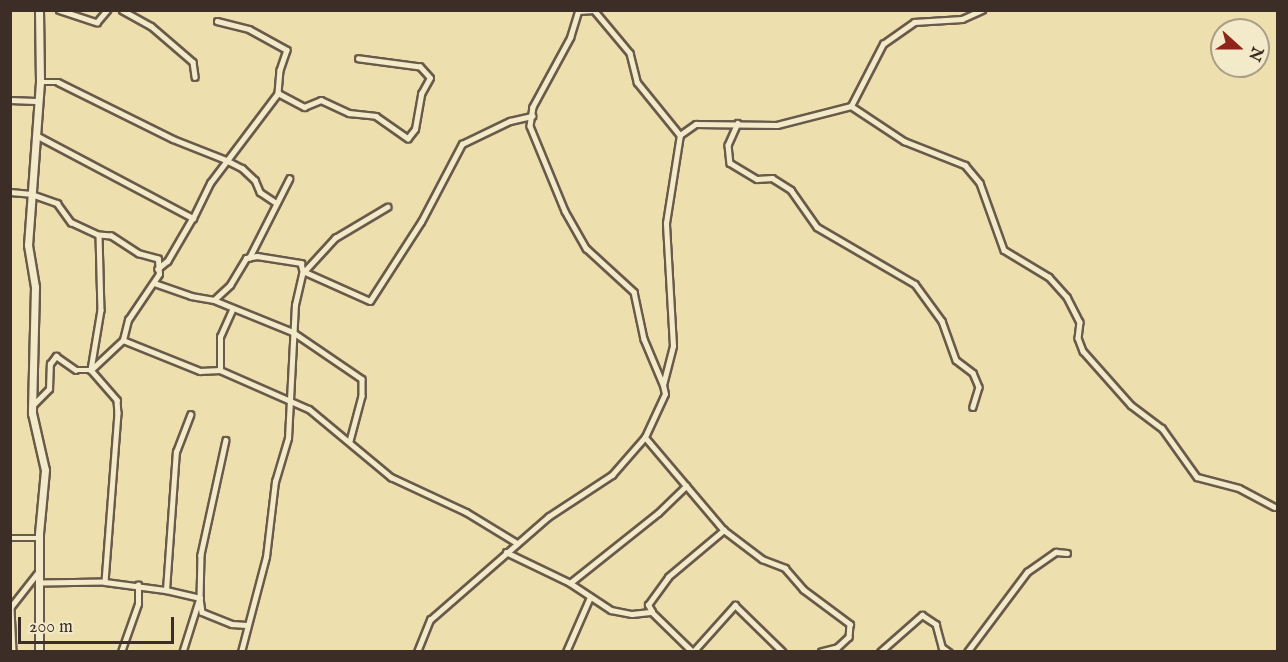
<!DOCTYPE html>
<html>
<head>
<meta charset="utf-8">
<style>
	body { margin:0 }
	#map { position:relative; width:1288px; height:662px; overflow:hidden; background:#eddfae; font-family:"IM FELL English",serif }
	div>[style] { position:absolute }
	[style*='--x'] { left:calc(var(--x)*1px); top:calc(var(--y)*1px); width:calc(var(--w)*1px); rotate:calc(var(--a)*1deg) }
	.roads { filter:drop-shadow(2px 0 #695a49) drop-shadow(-2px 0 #695a49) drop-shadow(0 2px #695a49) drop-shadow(0 -2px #695a49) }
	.street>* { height:4.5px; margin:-2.25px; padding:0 2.25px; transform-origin:2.25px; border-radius:2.25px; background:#f3eaca }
	.secondary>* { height:7px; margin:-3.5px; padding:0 3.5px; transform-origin:3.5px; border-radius:3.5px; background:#f3eaca }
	span { translate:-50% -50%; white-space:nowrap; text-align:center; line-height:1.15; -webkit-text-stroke:4.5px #f3eaca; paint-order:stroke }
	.frame { position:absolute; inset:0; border:12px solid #3d2d27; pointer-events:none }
	.north { position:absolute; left:1210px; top:18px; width:60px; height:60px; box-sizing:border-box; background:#f3eaca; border:2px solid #aa9e89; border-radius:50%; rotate:111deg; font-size:16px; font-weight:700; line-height:24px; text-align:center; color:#3d2d27 }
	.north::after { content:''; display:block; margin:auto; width:21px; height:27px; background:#8f2418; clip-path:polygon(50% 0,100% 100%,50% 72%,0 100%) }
	.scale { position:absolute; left:18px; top:617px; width:156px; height:27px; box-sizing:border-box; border:3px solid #3d2d27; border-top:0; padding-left:8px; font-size:18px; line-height:21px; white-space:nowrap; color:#3d2d27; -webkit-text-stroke:4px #f3eaca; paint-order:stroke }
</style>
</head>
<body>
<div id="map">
	<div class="roads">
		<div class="street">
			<i style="--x:59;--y:10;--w:40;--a:18"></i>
			<i style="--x:97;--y:22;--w:16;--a:-50"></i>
			<i style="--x:122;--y:10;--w:33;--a:29"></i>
			<i style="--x:151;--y:26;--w:55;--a:40.6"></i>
			<i style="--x:193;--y:62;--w:15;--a:82"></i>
			<i style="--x:579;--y:10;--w:28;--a:107"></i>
			<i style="--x:571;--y:37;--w:80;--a:118.5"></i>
			<i style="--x:533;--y:107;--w:19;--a:99"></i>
			<i style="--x:530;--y:126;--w:92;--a:67.6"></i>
			<i style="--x:565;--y:211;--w:43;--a:60.4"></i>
			<i style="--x:586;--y:248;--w:65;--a:42.5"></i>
			<i style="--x:634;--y:292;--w:48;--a:78"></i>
			<i style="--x:644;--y:339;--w:49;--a:67.1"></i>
			<i style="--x:594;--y:10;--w:56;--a:50.1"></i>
			<i style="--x:630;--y:53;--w:30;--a:76"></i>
			<i style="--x:637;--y:82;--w:68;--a:50.9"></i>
			<i style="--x:579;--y:11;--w:14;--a:-4"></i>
			<i style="--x:217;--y:21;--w:33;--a:14"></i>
			<i style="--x:249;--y:29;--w:43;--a:28.9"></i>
			<i style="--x:287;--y:50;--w:21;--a:109"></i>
			<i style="--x:280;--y:70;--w:23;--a:95"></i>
			<i style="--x:40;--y:82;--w:18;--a:0"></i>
			<i style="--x:58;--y:82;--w:128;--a:26.4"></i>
			<i style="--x:173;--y:139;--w:57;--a:21.6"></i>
			<i style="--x:226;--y:160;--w:18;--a:27"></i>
			<i style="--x:242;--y:168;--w:18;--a:43"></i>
			<i style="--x:255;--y:180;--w:13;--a:67"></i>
			<i style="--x:260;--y:192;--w:18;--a:34"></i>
			<i style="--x:10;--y:100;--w:25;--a:2"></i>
			<i style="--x:851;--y:106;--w:64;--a:33.4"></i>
			<i style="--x:904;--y:141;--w:66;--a:21.5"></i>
			<i style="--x:965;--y:165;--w:23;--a:50"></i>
			<i style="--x:980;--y:183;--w:71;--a:70.3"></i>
			<i style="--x:1004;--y:250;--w:52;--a:31"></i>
			<i style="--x:1049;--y:277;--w:27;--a:48"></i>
			<i style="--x:1067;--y:297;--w:28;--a:63"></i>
			<i style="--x:1080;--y:322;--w:16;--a:97"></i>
			<i style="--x:1078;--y:338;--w:14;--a:69"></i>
			<i style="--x:1083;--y:351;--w:72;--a:48.4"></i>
			<i style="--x:1131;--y:405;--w:39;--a:37"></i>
			<i style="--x:1162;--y:428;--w:60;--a:54.5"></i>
			<i style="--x:1197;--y:477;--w:43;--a:14.7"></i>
			<i style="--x:1239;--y:488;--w:40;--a:28"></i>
			<i style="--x:738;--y:123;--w:24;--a:114"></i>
			<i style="--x:728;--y:145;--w:18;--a:84"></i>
			<i style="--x:730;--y:163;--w:31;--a:31"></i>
			<i style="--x:757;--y:179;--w:15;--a:-4"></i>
			<i style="--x:772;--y:178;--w:22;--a:32"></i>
			<i style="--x:791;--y:190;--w:45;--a:54.9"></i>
			<i style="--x:817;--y:227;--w:113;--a:30.2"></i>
			<i style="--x:915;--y:284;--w:46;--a:53.9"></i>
			<i style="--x:942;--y:321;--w:41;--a:70.3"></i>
			<i style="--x:956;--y:360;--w:21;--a:37"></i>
			<i style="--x:973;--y:373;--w:15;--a:67"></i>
			<i style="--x:979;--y:387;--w:21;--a:107"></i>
			<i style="--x:36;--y:135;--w:178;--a:27.9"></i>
			<i style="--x:193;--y:218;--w:50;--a:120.2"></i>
			<i style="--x:168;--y:261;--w:13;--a:141"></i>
			<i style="--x:10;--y:192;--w:21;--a:5"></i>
			<i style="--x:31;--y:194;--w:28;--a:19"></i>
			<i style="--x:57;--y:203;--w:24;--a:54"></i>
			<i style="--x:71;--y:222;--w:31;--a:25"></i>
			<i style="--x:193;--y:218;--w:39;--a:-64"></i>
			<i style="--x:210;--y:183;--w:113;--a:-52.9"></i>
			<i style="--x:278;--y:93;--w:30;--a:28"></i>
			<i style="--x:304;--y:107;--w:18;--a:-22"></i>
			<i style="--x:321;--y:100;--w:31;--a:25"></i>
			<i style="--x:349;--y:113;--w:27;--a:6"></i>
			<i style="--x:376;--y:116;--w:39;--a:35"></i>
			<i style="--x:408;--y:138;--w:11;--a:-52"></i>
			<i style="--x:415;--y:129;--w:36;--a:-80"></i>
			<i style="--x:421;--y:94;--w:18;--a:-61"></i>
			<i style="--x:430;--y:78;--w:15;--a:-132"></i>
			<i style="--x:420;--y:67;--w:62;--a:-172.5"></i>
			<i style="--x:249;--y:258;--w:89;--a:-63.1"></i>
			<i style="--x:154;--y:283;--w:39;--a:19"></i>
			<i style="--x:191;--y:296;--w:23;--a:10"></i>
			<i style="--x:214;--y:300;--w:85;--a:22.1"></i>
			<i style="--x:293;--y:332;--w:83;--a:34.3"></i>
			<i style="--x:362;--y:379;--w:17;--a:90"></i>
			<i style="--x:362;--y:396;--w:47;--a:104.9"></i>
			<i style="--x:214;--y:300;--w:22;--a:-43"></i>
			<i style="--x:230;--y:285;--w:31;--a:-59"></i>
			<i style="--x:246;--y:258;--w:11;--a:-10"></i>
			<i style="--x:257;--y:256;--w:45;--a:9"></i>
			<i style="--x:301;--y:263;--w:8;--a:76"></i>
			<i style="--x:303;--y:271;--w:73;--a:24.1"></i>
			<i style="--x:370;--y:301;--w:94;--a:-57.2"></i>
			<i style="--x:421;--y:222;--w:88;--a:-62.3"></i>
			<i style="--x:462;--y:144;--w:53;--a:-25.6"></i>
			<i style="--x:510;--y:121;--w:23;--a:-13"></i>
			<i style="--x:123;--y:340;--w:83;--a:21.9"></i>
			<i style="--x:200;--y:371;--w:20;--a:-3"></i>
			<i style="--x:220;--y:370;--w:97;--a:23.7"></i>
			<i style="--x:309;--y:409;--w:107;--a:39.7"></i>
			<i style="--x:391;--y:477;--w:83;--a:25"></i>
			<i style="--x:466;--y:512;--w:60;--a:31.3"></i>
			<i style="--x:220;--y:370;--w:33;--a:-90"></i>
			<i style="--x:220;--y:337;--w:30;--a:-66"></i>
			<i style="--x:32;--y:406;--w:24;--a:-45"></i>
			<i style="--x:49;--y:389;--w:25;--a:-88"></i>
			<i style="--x:50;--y:364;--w:10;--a:-53"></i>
			<i style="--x:56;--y:356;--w:24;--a:35"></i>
			<i style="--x:76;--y:370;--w:15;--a:0"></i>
			<i style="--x:91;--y:370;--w:44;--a:-43.2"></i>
			<i style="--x:123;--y:340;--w:21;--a:-76"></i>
			<i style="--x:128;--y:320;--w:55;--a:-56"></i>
			<i style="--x:159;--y:274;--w:15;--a:-94"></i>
			<i style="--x:158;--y:259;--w:20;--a:-165"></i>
			<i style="--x:139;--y:254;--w:33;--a:-147"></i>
			<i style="--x:111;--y:236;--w:12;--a:-175"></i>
			<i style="--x:99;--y:235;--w:75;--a:88.5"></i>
			<i style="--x:101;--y:310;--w:61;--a:99.5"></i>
			<i style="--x:91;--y:370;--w:40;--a:49"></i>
			<i style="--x:117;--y:400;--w:13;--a:86"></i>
			<i style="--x:118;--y:413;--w:169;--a:94.4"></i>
			<i style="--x:105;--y:582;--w:63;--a:179.1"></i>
			<i style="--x:645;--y:437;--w:122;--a:49.7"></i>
			<i style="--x:724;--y:530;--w:48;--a:37.3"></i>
			<i style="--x:762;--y:559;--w:25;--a:21"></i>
			<i style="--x:785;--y:568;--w:28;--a:49"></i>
			<i style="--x:803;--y:589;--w:59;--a:36.7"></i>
			<i style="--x:850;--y:624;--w:13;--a:94"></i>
			<i style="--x:849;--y:637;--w:16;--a:137"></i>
			<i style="--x:837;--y:648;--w:16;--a:166"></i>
			<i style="--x:226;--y:440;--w:118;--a:102.3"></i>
			<i style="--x:201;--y:555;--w:43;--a:91.3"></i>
			<i style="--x:200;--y:598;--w:14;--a:82"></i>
			<i style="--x:202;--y:612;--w:32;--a:22"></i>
			<i style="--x:232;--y:624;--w:14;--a:4"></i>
			<i style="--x:10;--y:538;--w:30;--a:0"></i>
			<i style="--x:506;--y:552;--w:71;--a:25.8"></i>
			<i style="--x:570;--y:583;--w:49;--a:33.4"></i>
			<i style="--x:611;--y:610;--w:21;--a:11"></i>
			<i style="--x:632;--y:614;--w:20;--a:-6"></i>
			<i style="--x:652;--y:612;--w:57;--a:44.3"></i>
			<i style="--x:105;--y:582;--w:62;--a:7.5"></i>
			<i style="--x:166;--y:590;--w:138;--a:-85.9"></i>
			<i style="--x:176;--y:452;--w:40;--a:-69"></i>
			<i style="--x:570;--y:583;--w:112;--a:-38.5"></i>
			<i style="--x:658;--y:513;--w:39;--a:-44"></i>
			<i style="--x:166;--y:590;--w:35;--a:13"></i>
			<i style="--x:200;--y:598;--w:57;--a:107.5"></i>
			<i style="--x:10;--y:608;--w:47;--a:-51.9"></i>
			<i style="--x:11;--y:608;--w:44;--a:87.4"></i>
			<i style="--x:652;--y:612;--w:8;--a:-120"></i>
			<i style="--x:648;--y:605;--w:34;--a:-54"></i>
			<i style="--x:668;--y:577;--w:73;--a:-40"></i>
			<i style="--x:121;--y:652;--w:51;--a:-70.5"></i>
			<i style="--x:138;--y:604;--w:19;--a:-90"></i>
			<i style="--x:241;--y:652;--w:98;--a:-75.3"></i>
			<i style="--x:266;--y:557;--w:76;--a:-83.2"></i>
			<i style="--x:275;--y:482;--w:46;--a:-73.5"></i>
			<i style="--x:288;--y:438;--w:133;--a:-87"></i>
			<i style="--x:295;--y:305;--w:32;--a:-77"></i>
			<i style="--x:302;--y:274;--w:49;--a:-47.5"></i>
			<i style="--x:335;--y:238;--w:61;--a:-30.8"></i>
			<i style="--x:417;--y:652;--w:35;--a:-68"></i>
			<i style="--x:430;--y:620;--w:157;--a:-41.1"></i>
			<i style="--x:548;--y:517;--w:77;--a:-33.3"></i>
			<i style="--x:612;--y:475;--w:50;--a:-49"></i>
			<i style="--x:645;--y:437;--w:47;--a:-65.1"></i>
			<i style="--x:665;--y:394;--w:9;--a:-103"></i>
			<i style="--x:663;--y:385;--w:40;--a:-75.6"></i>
			<i style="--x:673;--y:346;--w:123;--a:-93.3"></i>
			<i style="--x:666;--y:223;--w:89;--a:-81"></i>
			<i style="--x:680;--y:135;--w:19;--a:-35"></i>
			<i style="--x:696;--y:124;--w:81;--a:0.7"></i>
			<i style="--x:777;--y:125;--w:76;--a:-14.4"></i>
			<i style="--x:851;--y:106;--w:70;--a:-62.7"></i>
			<i style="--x:883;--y:44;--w:38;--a:-35"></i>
			<i style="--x:914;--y:22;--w:48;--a:-3.6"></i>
			<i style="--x:962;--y:19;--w:22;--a:-24"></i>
			<i style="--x:566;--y:652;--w:60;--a:-66.4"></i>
			<i style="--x:693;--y:652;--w:63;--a:-48.2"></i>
			<i style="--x:735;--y:605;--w:67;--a:44.4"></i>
			<i style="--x:880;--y:652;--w:56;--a:-41.4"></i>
			<i style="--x:922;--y:615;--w:17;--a:33"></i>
			<i style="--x:936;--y:624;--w:24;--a:75"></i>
			<i style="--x:942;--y:647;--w:9;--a:36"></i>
			<i style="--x:967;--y:652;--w:100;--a:-53.1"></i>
			<i style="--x:1027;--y:572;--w:35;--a:-35"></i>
			<i style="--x:1056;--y:552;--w:11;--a:5"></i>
		</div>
		<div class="secondary">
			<i style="--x:39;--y:10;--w:72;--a:89.2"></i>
			<i style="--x:40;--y:82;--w:163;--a:94.2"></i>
			<i style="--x:28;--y:245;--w:43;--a:80.5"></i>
			<i style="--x:35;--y:287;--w:126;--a:91.4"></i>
			<i style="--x:32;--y:413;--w:58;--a:77.2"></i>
			<i style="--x:45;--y:470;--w:64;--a:95.4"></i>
			<i style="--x:39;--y:534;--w:118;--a:90"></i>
		</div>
	</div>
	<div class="frame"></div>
	<div class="north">N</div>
	<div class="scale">200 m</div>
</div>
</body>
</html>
